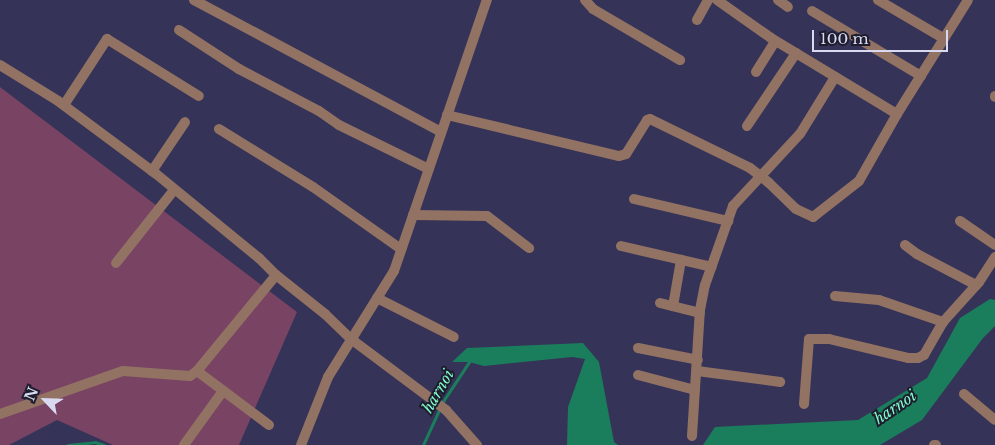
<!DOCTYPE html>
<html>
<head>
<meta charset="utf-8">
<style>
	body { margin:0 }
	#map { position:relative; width:995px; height:445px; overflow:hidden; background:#353358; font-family:"Libre Baskerville",serif }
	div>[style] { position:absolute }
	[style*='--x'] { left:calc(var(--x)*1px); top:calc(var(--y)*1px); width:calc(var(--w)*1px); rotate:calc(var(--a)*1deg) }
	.green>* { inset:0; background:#794363 }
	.water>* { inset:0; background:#1a7e5c }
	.stream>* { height:2.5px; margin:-1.25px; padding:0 1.25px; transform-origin:1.25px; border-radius:1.25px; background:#1a7e5c }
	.street>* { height:10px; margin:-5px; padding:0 5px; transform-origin:5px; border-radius:5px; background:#927263 }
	span { translate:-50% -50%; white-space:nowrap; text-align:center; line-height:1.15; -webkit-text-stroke:4px #1d1d2e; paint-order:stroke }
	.water-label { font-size:15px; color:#7ffbc8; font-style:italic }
	.north { position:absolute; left:20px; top:375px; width:50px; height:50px; -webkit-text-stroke:4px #1d1d2e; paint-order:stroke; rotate:294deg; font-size:14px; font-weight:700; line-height:20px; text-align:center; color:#d9daf1 }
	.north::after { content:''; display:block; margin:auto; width:18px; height:22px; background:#d9daf1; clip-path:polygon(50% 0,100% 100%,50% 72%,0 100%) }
	.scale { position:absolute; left:812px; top:30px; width:136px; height:22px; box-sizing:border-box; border:2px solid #d9daf1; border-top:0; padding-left:6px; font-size:15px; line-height:18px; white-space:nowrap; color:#d9daf1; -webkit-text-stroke:4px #1d1d2e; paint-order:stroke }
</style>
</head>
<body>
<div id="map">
	<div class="green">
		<i style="clip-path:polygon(0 87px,297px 312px,239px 445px,113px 445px,57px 420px,9px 445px,0 445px)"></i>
	</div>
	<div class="water">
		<i style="clip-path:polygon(990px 299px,995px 300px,995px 326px,983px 338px,922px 420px,880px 445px,703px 445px,715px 427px,858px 420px,927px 378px,960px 318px)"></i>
		<i style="clip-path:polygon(583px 343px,599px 362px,614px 442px,618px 445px,567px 445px,568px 407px,585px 359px,572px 357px,484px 366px,469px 362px,452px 362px,467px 348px)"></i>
	</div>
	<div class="stream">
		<i style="--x:442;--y:403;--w:49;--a:-56.6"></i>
		<i style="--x:469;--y:362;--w:3;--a:-108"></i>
		<i style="--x:68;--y:445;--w:27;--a:-6"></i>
		<i style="--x:95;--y:442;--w:9;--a:18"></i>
		<i style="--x:423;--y:445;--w:41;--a:-65.3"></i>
	</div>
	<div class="street">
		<i style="--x:194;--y:0;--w:280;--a:28.1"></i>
		<i style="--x:585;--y:0;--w:12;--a:48"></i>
		<i style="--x:593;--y:9;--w:101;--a:30.4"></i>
		<i style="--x:717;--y:0;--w:66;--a:35.1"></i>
		<i style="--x:771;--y:38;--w:147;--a:31.1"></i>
		<i style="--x:778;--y:0;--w:12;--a:35"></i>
		<i style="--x:878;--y:0;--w:75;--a:30.3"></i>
		<i style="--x:812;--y:11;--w:127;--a:30.8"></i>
		<i style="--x:697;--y:20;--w:23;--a:-61"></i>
		<i style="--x:179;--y:30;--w:72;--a:33"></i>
		<i style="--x:239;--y:69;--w:90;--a:27.7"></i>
		<i style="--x:319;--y:111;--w:24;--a:35"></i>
		<i style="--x:339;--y:125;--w:100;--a:26.1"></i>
		<i style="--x:0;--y:65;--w:68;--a:31.8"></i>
		<i style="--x:58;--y:101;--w:121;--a:36.6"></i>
		<i style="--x:155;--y:173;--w:134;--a:39.3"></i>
		<i style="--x:259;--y:258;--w:24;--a:45"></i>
		<i style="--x:276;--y:275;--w:63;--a:38.5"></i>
		<i style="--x:325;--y:314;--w:36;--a:44"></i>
		<i style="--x:351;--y:339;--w:119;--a:36.8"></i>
		<i style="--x:446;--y:410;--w:47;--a:48.5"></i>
		<i style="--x:756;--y:72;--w:36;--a:-58"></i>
		<i style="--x:995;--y:97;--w:1;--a:-90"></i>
		<i style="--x:64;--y:105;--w:79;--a:-56.9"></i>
		<i style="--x:107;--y:39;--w:108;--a:31.8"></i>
		<i style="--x:447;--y:115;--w:177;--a:13.4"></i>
		<i style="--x:619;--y:156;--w:7;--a:-16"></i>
		<i style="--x:626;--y:154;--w:40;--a:-58"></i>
		<i style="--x:647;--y:120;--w:3;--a:-18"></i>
		<i style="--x:650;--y:119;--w:111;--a:26.1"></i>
		<i style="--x:750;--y:168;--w:24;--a:38"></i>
		<i style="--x:769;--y:183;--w:37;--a:44"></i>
		<i style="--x:796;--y:209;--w:19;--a:25"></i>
		<i style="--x:813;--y:217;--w:58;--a:-38"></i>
		<i style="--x:859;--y:181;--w:77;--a:-60.4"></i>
		<i style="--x:897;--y:114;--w:134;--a:-58.1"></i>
		<i style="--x:747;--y:126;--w:88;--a:-56.1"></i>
		<i style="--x:219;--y:129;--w:110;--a:31.7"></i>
		<i style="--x:313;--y:187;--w:108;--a:35.2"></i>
		<i style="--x:152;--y:171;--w:59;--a:-56"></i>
		<i style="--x:634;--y:199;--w:97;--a:13.2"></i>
		<i style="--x:413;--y:215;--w:74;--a:0.8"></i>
		<i style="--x:487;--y:216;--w:53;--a:37.3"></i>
		<i style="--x:960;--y:221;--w:42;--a:34.4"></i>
		<i style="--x:905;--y:245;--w:15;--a:37"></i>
		<i style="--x:917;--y:254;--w:67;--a:27.7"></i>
		<i style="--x:621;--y:246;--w:93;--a:13"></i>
		<i style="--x:116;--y:263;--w:93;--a:-51.5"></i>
		<i style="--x:835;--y:296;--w:44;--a:5.2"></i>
		<i style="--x:879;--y:300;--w:68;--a:19"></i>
		<i style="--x:377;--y:298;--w:86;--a:26.9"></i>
		<i style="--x:660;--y:303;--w:41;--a:14"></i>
		<i style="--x:673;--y:306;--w:47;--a:-80.1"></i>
		<i style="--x:638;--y:348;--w:61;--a:11.3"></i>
		<i style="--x:197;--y:371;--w:90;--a:36.9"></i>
		<i style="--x:697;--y:371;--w:84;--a:7.5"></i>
		<i style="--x:638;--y:375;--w:59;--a:14.7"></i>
		<i style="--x:964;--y:394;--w:40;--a:40"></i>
		<i style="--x:804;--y:404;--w:65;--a:-85.6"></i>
		<i style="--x:809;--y:339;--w:20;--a:0"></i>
		<i style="--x:829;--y:339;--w:81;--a:13.5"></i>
		<i style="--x:908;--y:358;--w:10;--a:0"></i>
		<i style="--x:918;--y:358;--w:7;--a:-27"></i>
		<i style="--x:924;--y:355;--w:38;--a:-60"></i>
		<i style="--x:943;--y:322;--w:54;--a:-48"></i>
		<i style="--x:979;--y:282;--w:30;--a:-57"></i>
		<i style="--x:0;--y:414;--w:130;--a:-19.3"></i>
		<i style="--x:123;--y:371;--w:67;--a:4.3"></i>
		<i style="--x:190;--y:376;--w:9;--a:-36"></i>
		<i style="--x:197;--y:371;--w:124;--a:-50.5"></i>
		<i style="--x:692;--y:436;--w:126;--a:-86.4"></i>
		<i style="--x:700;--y:310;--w:25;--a:-79"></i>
		<i style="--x:705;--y:285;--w:84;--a:-70.5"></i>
		<i style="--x:733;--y:206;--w:98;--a:-47.1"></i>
		<i style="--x:800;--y:134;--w:67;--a:-58.4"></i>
		<i style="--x:184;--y:445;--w:67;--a:-54.2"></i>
		<i style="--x:301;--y:445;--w:73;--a:-68.3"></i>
		<i style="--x:328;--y:377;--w:125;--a:-58.1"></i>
		<i style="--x:394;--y:271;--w:287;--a:-71.1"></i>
		<i style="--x:934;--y:445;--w:2;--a:0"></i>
	</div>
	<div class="water-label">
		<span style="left:438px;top:391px;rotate:-60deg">harnoi</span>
		<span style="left:895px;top:407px;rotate:-34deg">harnoi</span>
	</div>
	<div class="north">N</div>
	<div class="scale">100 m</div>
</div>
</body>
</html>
